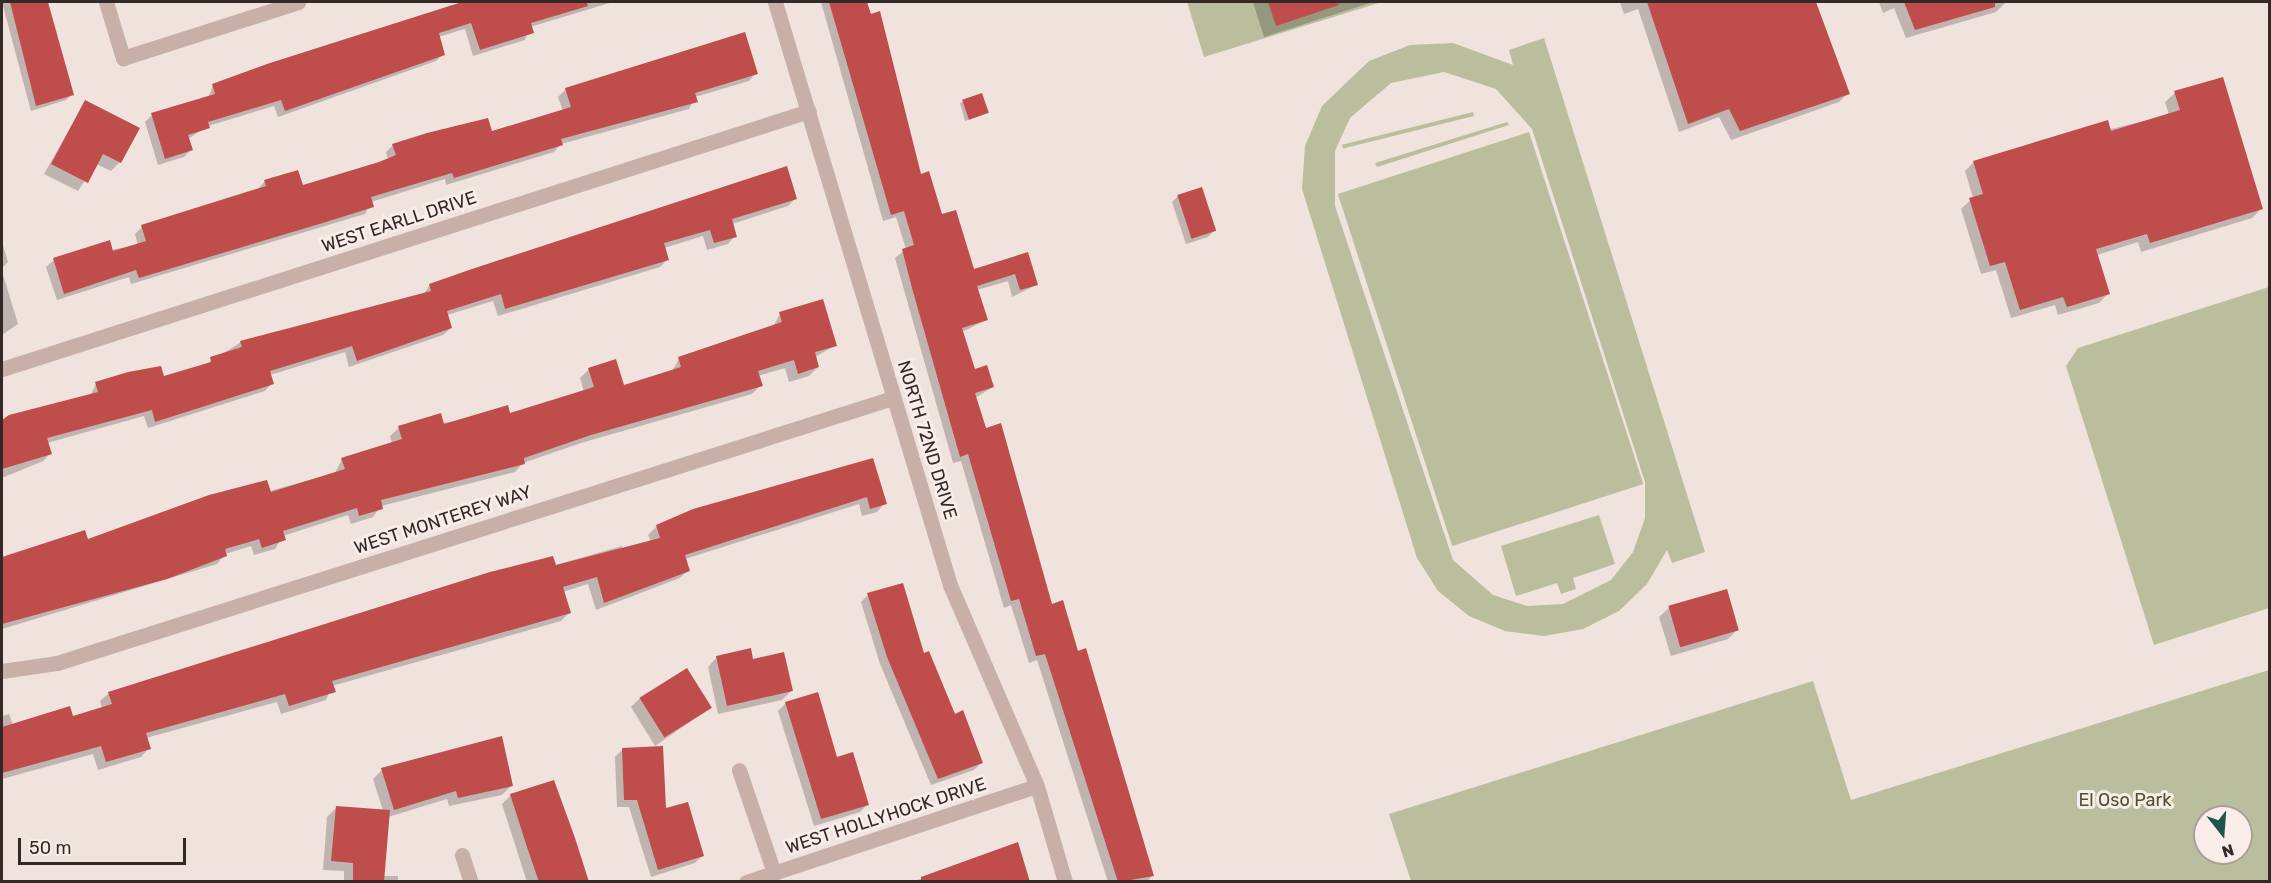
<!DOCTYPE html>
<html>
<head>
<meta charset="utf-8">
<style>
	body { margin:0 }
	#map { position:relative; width:2271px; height:883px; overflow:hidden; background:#f0e2dc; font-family:Rubik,sans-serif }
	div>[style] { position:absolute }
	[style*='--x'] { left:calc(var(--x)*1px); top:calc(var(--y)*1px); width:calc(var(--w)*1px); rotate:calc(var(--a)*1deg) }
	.green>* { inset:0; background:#bbbe9d; transform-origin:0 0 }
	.shadow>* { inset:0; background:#0003 }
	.building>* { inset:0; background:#be4d4c; transform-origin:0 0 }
	.minor>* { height:15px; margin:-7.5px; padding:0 7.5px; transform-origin:7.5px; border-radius:7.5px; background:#c8b0a9 }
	span { translate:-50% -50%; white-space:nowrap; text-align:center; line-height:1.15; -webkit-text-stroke:6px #f8ede8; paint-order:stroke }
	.street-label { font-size:18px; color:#352928 }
	.park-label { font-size:18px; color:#4d522e }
	.frame { position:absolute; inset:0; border:3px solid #352928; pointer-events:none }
	.north { position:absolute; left:2193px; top:805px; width:60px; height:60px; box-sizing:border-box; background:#f8ede8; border:2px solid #aa9f9b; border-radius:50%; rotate:163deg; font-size:16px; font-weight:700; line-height:24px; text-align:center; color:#352928 }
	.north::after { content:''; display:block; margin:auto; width:21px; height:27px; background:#20544b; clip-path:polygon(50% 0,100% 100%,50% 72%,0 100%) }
	.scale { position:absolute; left:18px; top:838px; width:168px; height:27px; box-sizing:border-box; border:3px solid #352928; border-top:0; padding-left:8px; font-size:18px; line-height:21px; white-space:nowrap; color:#352928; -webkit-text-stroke:4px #f8ede8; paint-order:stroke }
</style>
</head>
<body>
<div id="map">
	<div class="green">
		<i style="clip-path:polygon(1187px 2px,1382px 2px,1204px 57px)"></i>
		<i style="clip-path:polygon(evenodd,1544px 38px,1705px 552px,1672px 563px,1667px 550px,1647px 584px,1619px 611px,1583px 629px,1544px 636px,1505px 631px,1469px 616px,1438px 591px,1417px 558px,1302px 189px,1305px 146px,1322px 106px,1369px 61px,1410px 45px,1453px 43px,1513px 65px,1509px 50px,1544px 38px,1444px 72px,1496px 89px,1532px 129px,1645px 482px,1645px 518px,1633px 552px,1611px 580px,1563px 604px,1527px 606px,1493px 595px,1453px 560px,1335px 206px,1335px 151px,1350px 118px,1391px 83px,1444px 72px)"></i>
		<i style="left:1473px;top:112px;width:4px;height:135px;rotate:76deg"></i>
		<i style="clip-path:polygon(1507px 122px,1509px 125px,1377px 167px,1375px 163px)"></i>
		<i style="left:1529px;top:132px;width:370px;height:201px;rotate:72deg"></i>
		<i style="clip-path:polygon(2269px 287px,2269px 608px,2154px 645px,2066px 366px,2078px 348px)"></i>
		<i style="clip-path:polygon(1599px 515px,1615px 564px,1573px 578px,1576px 589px,1561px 594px,1557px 583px,1516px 596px,1501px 546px)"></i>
		<i style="clip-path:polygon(evenodd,2269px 670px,2269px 881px,1411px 881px,1389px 814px,1813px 681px,1851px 800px,2269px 670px,2205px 817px,2241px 817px,2241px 853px,2205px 853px,2205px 817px)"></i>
	</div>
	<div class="shadow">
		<i style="clip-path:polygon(2px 2px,46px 2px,72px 94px,66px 100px,31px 111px)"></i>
		<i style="clip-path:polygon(475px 2px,613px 2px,530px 27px,525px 40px,473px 56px,465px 29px,438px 37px,443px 54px,436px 61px,278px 117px,274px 106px,208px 126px,188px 139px,191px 150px,184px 157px,158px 165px,145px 122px,152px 115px,208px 98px,213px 85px,270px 64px)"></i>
		<i style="clip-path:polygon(821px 2px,866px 2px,920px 175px,973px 270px,1027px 254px,1036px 285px,1012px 297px,1008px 281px,977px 290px,986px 320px,962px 332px,974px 371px,993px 387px,975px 398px,1050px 605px,1077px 652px,1152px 876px,1147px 882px,1108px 882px,1037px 660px,1029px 663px,1011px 605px,1004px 608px,961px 461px,953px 463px,895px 258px,906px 249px,896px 217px,883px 221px)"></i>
		<i style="clip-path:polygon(1253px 2px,1373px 2px,1264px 37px)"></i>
		<i style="clip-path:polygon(1620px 2px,1815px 2px,1848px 93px,1839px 102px,1731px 140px,1719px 117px,1679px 132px,1638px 9px,1624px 14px)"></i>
		<i style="clip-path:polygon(1879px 2px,2004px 2px,2005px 3px,1996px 12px,1906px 38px,1894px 8px,1883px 13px)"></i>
		<i style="clip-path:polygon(756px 73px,749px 81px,695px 97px,689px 109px,561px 144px,554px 152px,446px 185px,445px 179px,371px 202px,365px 214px,131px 284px,129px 277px,57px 300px,46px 267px,54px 260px,138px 245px,135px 234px,142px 227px,258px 189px,265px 181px,302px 187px,388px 160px,386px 152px,393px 145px,491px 133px,563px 111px,558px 97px,566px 89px)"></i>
		<i style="clip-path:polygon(2222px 79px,2261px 209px,2252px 218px,2141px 252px,2138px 242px,2097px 255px,2108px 294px,2099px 303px,2058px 315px,2055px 305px,2011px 318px,1996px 270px,1981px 274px,1961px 209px,1973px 198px,1965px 171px,1974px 162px,2169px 115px,2165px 102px,2175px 93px)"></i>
		<i style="clip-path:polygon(981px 94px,987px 113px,965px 121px,960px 103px)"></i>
		<i style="clip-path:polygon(85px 102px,120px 162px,111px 171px,96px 164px,78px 191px,44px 174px)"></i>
		<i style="clip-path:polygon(1178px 196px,1214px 231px,1208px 237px,1186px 244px,1172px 202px)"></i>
		<i style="clip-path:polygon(795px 199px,788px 206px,732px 224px,735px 236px,728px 244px,707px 250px,703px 236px,664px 248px,667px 260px,660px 267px,498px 316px,493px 301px,447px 315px,451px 328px,443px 335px,349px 367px,345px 352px,270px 375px,272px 383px,265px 391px,148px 428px,144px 416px,47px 443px,50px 454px,43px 461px,2px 478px,2px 423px,90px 396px,96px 384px,163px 378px,203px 366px,241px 342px,423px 295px,430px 285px)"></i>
		<i style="clip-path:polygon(2px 242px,8px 262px,2px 268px)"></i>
		<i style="clip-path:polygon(2px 271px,18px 324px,2px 335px)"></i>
		<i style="clip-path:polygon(780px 314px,836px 345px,815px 357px,818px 367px,809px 376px,789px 382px,785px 368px,758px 376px,761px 385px,752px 394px,581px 443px,523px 463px,515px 472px,381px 506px,373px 517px,351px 524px,348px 515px,283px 536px,275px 549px,254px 555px,251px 546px,225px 554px,217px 564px,2px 629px,2px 558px,84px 532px,87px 541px,335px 473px,342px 459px,392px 444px,390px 436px,399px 428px,509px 415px,584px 392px,580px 378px,589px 369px,623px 386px,672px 371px,679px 359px,773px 327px)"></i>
		<i style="clip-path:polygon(872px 460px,885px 503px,877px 512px,862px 516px,859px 504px,685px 559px,688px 570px,680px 578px,596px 610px,588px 584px,563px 592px,569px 613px,561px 621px,332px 686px,326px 700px,281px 714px,277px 702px,146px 738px,149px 748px,141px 757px,98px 770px,93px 754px,2px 779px,2px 716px,9px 714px,13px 725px,72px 718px,102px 708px,100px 701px,109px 693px,622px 546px,623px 551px,651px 542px,648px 535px,657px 526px)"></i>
		<i style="clip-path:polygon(1726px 591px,1737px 630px,1728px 639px,1671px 656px,1659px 617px,1669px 608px)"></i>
		<i style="clip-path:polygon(868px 595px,924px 655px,981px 763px,974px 770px,931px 785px,880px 664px,861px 602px)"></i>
		<i style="clip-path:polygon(717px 657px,752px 661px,791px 691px,782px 700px,718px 714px,708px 667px)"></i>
		<i style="clip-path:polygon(640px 698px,710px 708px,655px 746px,631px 707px)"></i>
		<i style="clip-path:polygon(786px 703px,836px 759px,868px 804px,860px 812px,814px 826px,778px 711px)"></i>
		<i style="clip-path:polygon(623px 749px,702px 856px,695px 863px,651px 877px,629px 807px,617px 807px,615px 757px)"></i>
		<i style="clip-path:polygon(382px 770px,511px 786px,502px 795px,449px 806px,447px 799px,388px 817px,383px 876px,398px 876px,398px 882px,344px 882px,344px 871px,323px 870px,327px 817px,336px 808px,383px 811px,373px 779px)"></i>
		<i style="clip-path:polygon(511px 795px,587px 882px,527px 882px,502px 804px)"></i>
		<i style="clip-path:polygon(1017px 844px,1028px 882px,910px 882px,960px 867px)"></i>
	</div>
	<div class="building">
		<i style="clip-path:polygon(10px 2px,48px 2px,74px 95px,36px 106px)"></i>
		<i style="clip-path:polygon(462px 2px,587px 2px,588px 6px,531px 23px,534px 33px,480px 50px,471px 23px,439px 33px,445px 55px,285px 111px,281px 100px,208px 122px,210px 128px,188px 135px,193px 150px,165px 159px,151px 113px,215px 94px,212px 84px,270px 63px)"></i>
		<i style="clip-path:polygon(829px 2px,867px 2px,871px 14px,880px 11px,921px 174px,929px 171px,942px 214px,956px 210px,974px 269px,1028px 252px,1038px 285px,1020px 290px,1015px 274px,977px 286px,988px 320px,962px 328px,975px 369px,987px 365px,994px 387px,975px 393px,986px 428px,1001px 423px,1052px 604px,1063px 600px,1078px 651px,1086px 648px,1154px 876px,1118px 882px,1045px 654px,1036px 656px,1019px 599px,1011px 601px,968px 454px,960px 457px,912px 288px,902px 249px,914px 245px,904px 211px,891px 215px)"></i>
		<i style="clip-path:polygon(1268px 2px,1338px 2px,1339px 5px,1276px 26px)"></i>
		<i style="clip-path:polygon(1647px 2px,1816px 2px,1850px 94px,1740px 131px,1729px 109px,1688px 124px)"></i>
		<i style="clip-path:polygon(1904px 2px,1995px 2px,1995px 7px,1915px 30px)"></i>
		<i style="clip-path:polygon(745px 32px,758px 74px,695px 93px,698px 102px,561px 139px,563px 145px,454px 178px,452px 173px,371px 197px,374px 207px,326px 222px,139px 278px,136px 270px,64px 294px,53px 258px,110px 240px,113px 251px,146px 241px,141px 225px,266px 186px,264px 180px,298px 170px,303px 185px,379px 162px,396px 155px,392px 144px,427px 133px,488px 118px,492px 131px,571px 107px,565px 88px)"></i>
		<i style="clip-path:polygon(2223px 77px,2263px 209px,2150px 243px,2147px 234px,2096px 249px,2110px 294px,2067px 307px,2063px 297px,2020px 310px,2005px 262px,1990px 266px,1969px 198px,1983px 194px,1973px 161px,2108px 120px,2111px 131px,2180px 110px,2174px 91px)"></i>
		<i style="left:982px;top:93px;width:21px;height:21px;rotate:71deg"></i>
		<i style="clip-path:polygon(85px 100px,140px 128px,121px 163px,103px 154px,88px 183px,51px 164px)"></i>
		<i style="clip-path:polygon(787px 166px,797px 199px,732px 219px,737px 237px,714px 243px,710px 230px,664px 243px,669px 260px,505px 309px,501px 294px,447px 311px,452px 328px,357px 361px,352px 346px,270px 371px,274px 384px,155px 422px,152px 410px,47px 438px,52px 454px,2px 469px,2px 420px,9px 415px,98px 392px,95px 382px,128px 372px,161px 366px,164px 376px,211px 362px,210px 357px,242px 347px,240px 341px,431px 291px,429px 284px,472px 269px)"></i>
		<i style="left:1202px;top:187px;width:46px;height:26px;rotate:72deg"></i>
		<i style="clip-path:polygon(823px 299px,837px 346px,815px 352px,819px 367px,798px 374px,794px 360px,758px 371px,763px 386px,591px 435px,524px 458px,525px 464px,381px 500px,383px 509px,359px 516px,357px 508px,283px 531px,286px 540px,262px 548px,259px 539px,225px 549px,227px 556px,167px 579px,2px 624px,2px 557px,85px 530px,88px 539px,209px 495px,267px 480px,271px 492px,345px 469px,341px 458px,402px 439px,398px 426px,441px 413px,444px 424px,508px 405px,510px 413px,594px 387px,588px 368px,616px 359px,624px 385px,681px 367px,678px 357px,782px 322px,779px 312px)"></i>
		<i style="clip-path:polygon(873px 458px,887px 504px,870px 509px,867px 497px,685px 555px,690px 571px,604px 603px,597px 577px,563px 587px,571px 613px,332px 681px,336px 692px,289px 706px,285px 694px,146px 733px,151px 749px,106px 762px,101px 746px,2px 773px,2px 727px,70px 706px,73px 716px,112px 704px,108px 692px,490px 572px,553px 556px,556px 565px,660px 538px,656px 525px,693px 509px)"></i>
		<i style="clip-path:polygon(903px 583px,924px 653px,929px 651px,955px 714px,963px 710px,983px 763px,938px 779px,887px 657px,867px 593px)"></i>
		<i style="left:1727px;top:589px;width:43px;height:61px;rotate:74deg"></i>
		<i style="clip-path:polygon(751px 648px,753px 659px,784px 652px,793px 691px,727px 706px,716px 656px)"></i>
		<i style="left:687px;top:668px;width:47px;height:56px;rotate:58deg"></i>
		<i style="clip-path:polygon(818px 692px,837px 757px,853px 752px,869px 805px,821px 819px,785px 702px)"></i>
		<i style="clip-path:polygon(502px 736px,513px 786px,458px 798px,456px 791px,394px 810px,381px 768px)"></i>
		<i style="clip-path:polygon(663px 746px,666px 808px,688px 802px,704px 856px,658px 870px,637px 800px,624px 800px,622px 748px)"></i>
		<i style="clip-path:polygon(554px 780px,575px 838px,589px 882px,539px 882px,527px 847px,510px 794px)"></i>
		<i style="clip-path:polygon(336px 806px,390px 810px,384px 882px,353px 882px,353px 863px,331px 861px)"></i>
		<i style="clip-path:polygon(1018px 842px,1030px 882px,921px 882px,921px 877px)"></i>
	</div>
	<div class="minor">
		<i style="--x:106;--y:2;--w:59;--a:73.1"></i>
		<i style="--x:123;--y:58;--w:184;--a:-17.7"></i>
		<i style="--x:775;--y:2;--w:609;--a:73.29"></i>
		<i style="--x:950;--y:585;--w:219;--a:66.6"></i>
		<i style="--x:1037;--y:786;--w:100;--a:73.7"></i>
		<i style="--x:2;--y:369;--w:847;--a:-17.73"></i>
		<i style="--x:2;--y:671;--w:56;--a:-8.3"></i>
		<i style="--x:57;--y:663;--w:877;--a:-17.59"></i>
		<i style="--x:739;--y:770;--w:109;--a:71.2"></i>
		<i style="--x:462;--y:855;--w:28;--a:72"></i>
		<i style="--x:746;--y:882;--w:306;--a:-18.3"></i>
	</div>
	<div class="street-label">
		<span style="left:399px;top:222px;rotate:-18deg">WEST EARLL DRIVE</span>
		<span style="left:927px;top:440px;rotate:73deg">NORTH 72ND DRIVE</span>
		<span style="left:443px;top:520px;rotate:-18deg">WEST MONTEREY WAY</span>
		<span style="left:886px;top:816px;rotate:-18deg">WEST HOLLYHOCK DRIVE</span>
	</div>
	<div class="park-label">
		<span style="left:2125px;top:800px">El Oso Park</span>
	</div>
	<div class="frame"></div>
	<div class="north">N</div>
	<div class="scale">50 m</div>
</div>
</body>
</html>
